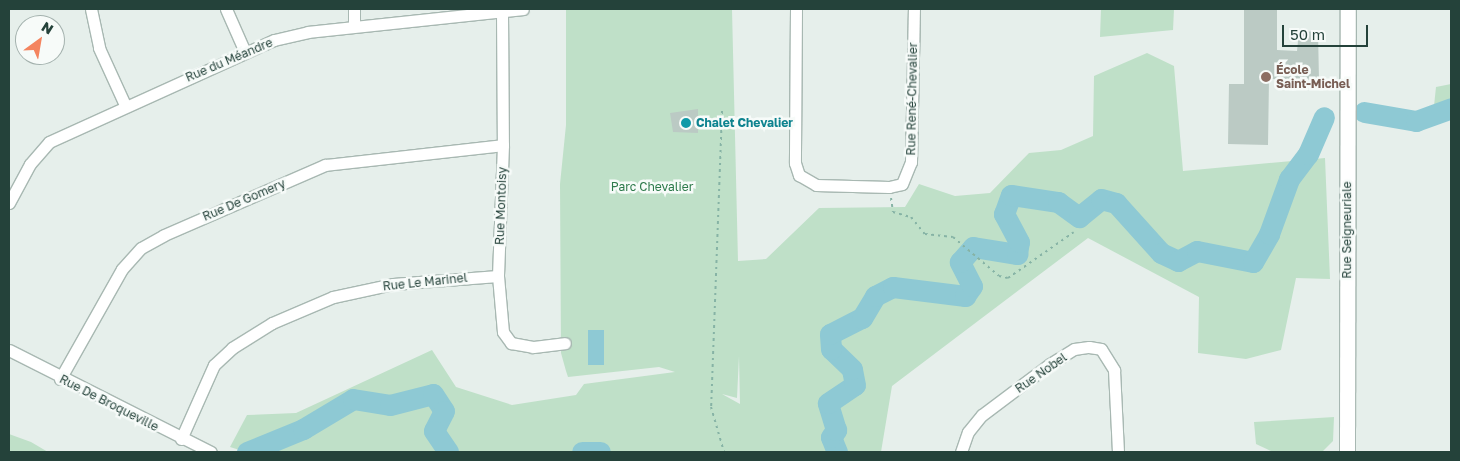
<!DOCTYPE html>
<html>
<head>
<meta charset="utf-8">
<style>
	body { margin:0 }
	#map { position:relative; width:1460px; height:461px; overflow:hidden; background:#e6efeb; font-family:"Golos Text",sans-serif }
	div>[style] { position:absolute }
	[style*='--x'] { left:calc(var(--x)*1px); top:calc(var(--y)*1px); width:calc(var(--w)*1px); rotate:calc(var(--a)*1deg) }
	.green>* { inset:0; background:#bfe0c8 }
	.water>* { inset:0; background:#8ec9d4; transform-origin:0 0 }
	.river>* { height:21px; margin:-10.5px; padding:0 10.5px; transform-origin:10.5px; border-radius:10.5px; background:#8ec9d4 }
	.building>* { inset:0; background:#bbcac4 }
	.path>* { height:2px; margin-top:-1px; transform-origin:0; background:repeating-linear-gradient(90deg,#86b3a5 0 2.5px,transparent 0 6.5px) }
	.roads { filter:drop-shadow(1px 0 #a8b8b2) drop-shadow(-1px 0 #a8b8b2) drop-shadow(0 1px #a8b8b2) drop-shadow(0 -1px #a8b8b2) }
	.minor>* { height:11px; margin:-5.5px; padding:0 5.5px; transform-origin:5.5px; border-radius:5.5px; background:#fff }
	.tertiary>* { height:15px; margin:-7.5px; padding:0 7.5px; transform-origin:7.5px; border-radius:7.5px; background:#fff }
	.dots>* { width:14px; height:14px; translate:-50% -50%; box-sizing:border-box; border:2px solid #f7fbf9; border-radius:50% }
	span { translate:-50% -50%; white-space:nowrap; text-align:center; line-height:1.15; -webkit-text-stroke:5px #f7fbf9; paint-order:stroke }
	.street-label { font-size:12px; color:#24423a }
	.education-label { font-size:12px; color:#785e54; font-weight:700 }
	.left { translate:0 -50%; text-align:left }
	.culture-label { font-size:12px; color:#0d838f; font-weight:700 }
	.park-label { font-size:12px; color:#2d7a4b }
	.frame { position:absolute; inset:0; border:10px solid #24423a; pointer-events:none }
	.north { position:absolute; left:15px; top:15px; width:50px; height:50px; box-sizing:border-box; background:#f7fbf9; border:1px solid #a3b1ad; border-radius:50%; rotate:32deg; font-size:14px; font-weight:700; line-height:20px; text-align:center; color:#24423a }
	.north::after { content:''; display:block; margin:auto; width:18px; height:22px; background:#f4845f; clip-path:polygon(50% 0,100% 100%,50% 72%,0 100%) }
	.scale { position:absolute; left:1282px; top:25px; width:86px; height:22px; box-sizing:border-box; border:2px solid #24423a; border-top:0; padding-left:6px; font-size:15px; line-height:18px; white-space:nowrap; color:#24423a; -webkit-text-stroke:4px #f7fbf9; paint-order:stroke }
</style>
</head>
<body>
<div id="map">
	<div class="green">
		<i style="clip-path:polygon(evenodd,566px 9px,732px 9px,738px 261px,766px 259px,819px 208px,905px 207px,919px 184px,955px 196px,990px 193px,1029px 153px,1061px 150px,1093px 136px,1094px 76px,1147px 53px,1174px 66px,1183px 171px,1325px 158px,1330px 279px,1296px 278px,1281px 350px,1246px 359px,1198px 353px,1199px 297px,1088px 238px,892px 386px,881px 452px,246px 452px,230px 447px,247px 415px,296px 413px,432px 350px,456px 387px,512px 405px,576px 395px,584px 384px,675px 372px,659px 367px,568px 377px,566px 371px,561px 353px,560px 184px,566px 125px,566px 9px,739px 356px,740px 404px,722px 394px,737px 398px,739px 356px)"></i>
		<i style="clip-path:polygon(1101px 9px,1174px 9px,1173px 30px,1100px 37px)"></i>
		<i style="clip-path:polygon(1451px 84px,1451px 114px,1441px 118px,1434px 106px,1436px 87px)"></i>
		<i style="clip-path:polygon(1334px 417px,1333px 441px,1322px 452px,1273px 452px,1256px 444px,1254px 422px)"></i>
		<i style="clip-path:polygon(9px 434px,31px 442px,48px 452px,9px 452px)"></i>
	</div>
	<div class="water">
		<i style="left:588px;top:330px;width:16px;height:35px"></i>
	</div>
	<div class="river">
		<i style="--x:1364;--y:112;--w:53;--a:9.8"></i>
		<i style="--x:1416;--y:121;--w:37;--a:-20"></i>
		<i style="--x:247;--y:452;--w:61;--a:-22.3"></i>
		<i style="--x:303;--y:429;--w:58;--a:-31"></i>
		<i style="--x:353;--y:399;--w:37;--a:9"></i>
		<i style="--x:390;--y:405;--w:44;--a:-14.3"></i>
		<i style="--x:433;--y:394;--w:20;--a:57"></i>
		<i style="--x:444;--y:411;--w:22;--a:117"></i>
		<i style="--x:434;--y:431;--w:25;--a:56"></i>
		<i style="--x:582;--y:452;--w:18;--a:0"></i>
		<i style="--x:837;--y:452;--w:16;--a:-112"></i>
		<i style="--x:831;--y:437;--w:9;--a:-54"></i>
		<i style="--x:836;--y:430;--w:28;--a:-107"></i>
		<i style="--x:828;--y:403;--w:32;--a:-34"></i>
		<i style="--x:855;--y:385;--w:16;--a:-101"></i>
		<i style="--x:852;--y:369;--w:29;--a:-136"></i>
		<i style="--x:831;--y:349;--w:15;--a:-94"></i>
		<i style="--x:830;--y:334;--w:36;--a:-27"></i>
		<i style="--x:862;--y:318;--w:26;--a:-59"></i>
		<i style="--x:875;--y:296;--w:20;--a:-27"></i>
		<i style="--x:893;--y:287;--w:73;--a:7.1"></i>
		<i style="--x:965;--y:296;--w:12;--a:-55"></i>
		<i style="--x:972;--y:286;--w:27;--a:-117"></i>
		<i style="--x:960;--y:262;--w:20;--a:-49"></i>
		<i style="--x:973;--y:247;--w:45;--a:9"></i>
		<i style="--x:1017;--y:254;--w:12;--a:-81"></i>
		<i style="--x:1019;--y:242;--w:32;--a:-118"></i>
		<i style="--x:1004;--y:214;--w:20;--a:-70"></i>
		<i style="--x:1011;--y:195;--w:48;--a:8.5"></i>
		<i style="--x:1058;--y:202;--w:26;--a:36"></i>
		<i style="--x:1079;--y:217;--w:28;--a:-39"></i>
		<i style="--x:1101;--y:199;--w:16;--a:15"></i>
		<i style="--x:1116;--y:203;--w:67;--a:48"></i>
		<i style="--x:1161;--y:253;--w:19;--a:25"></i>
		<i style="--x:1178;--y:261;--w:21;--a:-28"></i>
		<i style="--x:1197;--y:251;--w:57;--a:11.1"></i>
		<i style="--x:1253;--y:262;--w:32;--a:-60"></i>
		<i style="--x:1269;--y:234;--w:59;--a:-70"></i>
		<i style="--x:1289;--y:179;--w:31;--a:-53"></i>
		<i style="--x:1308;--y:154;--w:40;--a:-66.6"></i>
	</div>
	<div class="building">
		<i style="clip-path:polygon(1244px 9px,1277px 9px,1277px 50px,1297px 51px,1299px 31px,1318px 32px,1319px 80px,1269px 79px,1268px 145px,1228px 144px,1229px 84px,1244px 84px)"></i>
		<i style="clip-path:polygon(698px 109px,698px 133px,673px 132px,670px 113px)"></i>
	</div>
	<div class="path">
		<i style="--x:722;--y:111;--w:296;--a:92.1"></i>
		<i style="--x:711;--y:407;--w:47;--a:73.9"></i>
		<i style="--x:891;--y:198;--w:14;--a:82"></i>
		<i style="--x:893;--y:212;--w:19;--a:16"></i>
		<i style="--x:911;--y:217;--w:22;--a:51"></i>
		<i style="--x:925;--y:234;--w:28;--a:6"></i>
		<i style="--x:953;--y:237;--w:60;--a:40.3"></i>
		<i style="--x:999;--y:276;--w:9;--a:13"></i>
		<i style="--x:1008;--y:278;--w:80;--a:-34.9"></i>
	</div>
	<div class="roads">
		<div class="minor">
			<i style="--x:91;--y:9;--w:40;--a:78"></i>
			<i style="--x:99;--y:48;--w:63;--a:65.5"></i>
			<i style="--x:226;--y:9;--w:47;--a:66.2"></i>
			<i style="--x:354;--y:9;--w:17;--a:90"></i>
			<i style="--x:796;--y:9;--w:154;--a:90.4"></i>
			<i style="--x:795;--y:163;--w:13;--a:72"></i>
			<i style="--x:799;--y:175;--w:20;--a:30"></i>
			<i style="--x:816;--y:185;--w:73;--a:1.6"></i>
			<i style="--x:889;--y:187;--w:13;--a:-13"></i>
			<i style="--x:902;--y:184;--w:24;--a:-68"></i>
			<i style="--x:911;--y:162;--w:153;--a:-88.9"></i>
			<i style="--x:502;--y:12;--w:133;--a:89.6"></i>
			<i style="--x:503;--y:145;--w:131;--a:92.2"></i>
			<i style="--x:498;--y:276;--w:56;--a:84.9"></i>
			<i style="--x:503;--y:332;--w:14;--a:54"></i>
			<i style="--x:511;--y:343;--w:22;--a:10"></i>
			<i style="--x:533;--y:347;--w:32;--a:-7"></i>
			<i style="--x:9;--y:203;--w:44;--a:-61.7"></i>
			<i style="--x:30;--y:164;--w:29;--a:-49"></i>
			<i style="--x:49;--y:142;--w:247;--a:-24.4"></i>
			<i style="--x:274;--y:40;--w:35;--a:-13"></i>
			<i style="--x:308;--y:32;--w:216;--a:-6.1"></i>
			<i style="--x:9;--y:350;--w:226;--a:26.8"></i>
			<i style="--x:60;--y:379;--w:126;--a:-60.6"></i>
			<i style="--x:122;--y:269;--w:28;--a:-48"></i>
			<i style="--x:141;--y:248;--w:26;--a:-29"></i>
			<i style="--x:164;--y:235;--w:176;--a:-23.5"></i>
			<i style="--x:325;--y:165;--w:179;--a:-6.4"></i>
			<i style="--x:181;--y:439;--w:81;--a:-66"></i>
			<i style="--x:214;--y:365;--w:25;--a:-43"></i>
			<i style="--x:232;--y:348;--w:47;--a:-32"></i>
			<i style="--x:272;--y:323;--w:66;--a:-23.1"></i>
			<i style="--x:333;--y:297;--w:61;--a:-12.2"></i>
			<i style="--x:393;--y:284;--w:105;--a:-4.4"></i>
			<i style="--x:961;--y:452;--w:21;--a:-71"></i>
			<i style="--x:968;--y:432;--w:22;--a:-51"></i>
			<i style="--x:982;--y:415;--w:85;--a:-36.9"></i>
			<i style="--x:1050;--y:364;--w:28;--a:-32"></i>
			<i style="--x:1074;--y:349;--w:15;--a:-8"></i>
			<i style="--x:1089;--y:347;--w:12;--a:9"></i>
			<i style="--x:1101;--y:349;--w:25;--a:58"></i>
			<i style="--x:1114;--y:370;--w:82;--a:87.2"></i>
		</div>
		<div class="tertiary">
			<i style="--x:1347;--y:452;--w:443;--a:-89.9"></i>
		</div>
	</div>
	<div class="dots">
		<i style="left:1266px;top:77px;background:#8d6e63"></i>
		<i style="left:686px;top:123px;background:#0f9aa8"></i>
	</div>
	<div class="street-label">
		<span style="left:229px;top:60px;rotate:-23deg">Rue du Méandre</span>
		<span style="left:912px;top:99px;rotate:-89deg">Rue René-Chevalier</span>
		<span style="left:244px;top:200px;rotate:-23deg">Rue De Gomery</span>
		<span style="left:501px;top:206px;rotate:-88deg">Rue Montoisy</span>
		<span style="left:1347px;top:230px;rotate:-90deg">Rue Seigneuriale</span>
		<span style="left:425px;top:282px;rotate:-6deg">Rue Le Marinel</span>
		<span style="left:1041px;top:373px;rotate:-35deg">Rue Nobel</span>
		<span style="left:109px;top:403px;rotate:27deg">Rue De Broqueville</span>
	</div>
	<div class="education-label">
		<span class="left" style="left:1276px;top:77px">École<br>Saint-Michel</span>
	</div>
	<div class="culture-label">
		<span class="left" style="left:696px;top:123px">Chalet Chevalier</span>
	</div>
	<div class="park-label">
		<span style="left:652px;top:187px">Parc Chevalier</span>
	</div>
	<div class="frame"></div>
	<div class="north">N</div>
	<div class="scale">50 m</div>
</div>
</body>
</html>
